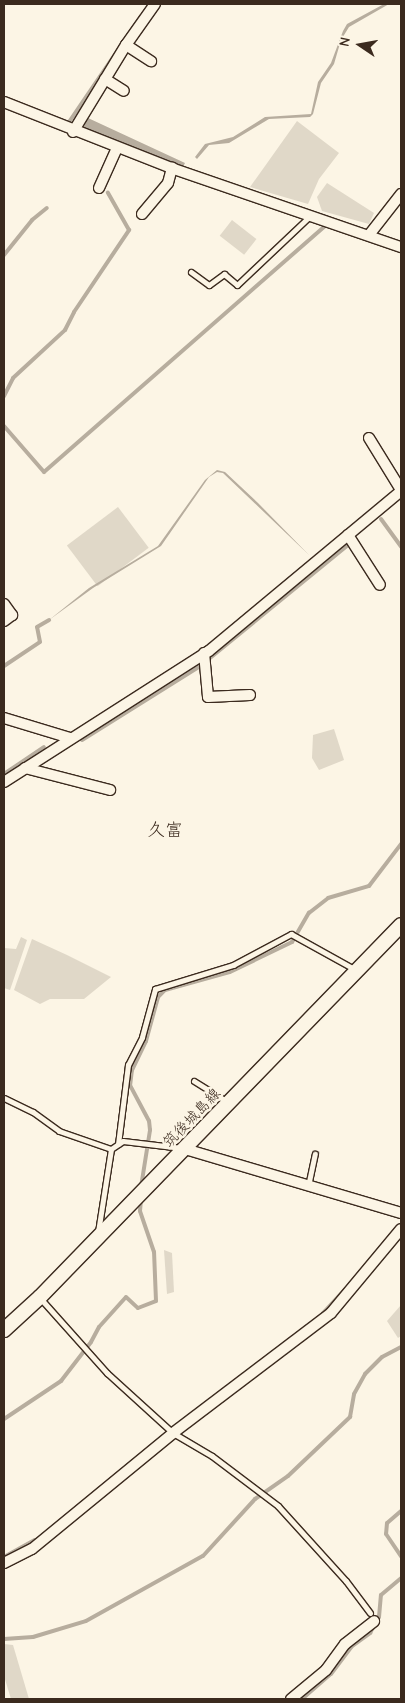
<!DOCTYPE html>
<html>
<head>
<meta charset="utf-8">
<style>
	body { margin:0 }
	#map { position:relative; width:405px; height:1703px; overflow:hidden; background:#fcf5e5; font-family:"Comic Neue","Klee One",sans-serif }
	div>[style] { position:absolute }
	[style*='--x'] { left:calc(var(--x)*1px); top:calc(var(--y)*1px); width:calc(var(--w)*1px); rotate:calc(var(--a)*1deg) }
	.green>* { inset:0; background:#e0d8c8; transform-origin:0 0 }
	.water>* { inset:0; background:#b7ad9e }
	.stream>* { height:4px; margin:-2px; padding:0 2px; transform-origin:2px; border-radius:2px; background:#b7ad9e }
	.roads { filter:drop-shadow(1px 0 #3b2a1e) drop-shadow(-1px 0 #3b2a1e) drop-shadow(0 1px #3b2a1e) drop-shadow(0 -1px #3b2a1e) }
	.lane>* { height:5px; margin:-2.5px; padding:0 2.5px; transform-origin:2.5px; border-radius:2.5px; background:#fcf5e5 }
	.street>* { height:10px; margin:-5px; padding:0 5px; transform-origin:5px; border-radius:5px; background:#fcf5e5 }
	.secondary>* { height:14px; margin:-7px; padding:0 7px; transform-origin:7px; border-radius:7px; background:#fcf5e5 }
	span { translate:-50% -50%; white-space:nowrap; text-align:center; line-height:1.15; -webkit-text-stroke:5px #fcf5e5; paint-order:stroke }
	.street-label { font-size:15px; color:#3b2a1e }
	.quarter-label { font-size:18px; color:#3b2a1e }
	.frame { position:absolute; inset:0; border:5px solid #3b2a1e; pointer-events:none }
	.north { position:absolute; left:335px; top:20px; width:50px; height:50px; -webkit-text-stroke:4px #fcf5e5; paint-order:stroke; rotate:282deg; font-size:14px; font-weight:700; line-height:20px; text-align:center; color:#3b2a1e }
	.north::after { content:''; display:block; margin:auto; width:18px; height:22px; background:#3b2a1e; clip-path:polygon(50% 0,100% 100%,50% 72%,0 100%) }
</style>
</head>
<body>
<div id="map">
	<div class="green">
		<i style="clip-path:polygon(297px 121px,339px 153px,319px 179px,308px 204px,250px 187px)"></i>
		<i style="clip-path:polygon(327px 183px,374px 213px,369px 224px,322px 211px,317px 197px)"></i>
		<i style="left:232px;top:220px;width:31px;height:20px;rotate:38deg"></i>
		<i style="left:118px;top:507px;width:51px;height:64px;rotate:53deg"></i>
		<i style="clip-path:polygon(334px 729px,344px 760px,319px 770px,312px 758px,313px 735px)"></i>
		<i style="clip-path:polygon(21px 937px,27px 940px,10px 990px,4px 988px,4px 948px,16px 949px)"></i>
		<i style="clip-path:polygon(32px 939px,67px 955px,111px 977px,84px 999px,50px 999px,40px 1004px,14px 990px)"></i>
		<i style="clip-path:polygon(164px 1250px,172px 1253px,174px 1292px,167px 1294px)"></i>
		<i style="clip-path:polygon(401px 1305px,401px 1336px,398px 1338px,387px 1321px)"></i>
		<i style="clip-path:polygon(4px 1644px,13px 1645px,29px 1699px,11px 1699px,4px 1676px)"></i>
	</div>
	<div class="water">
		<i style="clip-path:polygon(384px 4px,389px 4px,349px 27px,341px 40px,334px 64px,321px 83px,313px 114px,310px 117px,269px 119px,229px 143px,209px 145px,197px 159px,195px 157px,205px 144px,233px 137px,265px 117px,311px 114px,318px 82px,331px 63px,343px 31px,347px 24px)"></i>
		<i style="clip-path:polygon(88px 118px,185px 163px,183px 167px,131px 146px,122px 146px,83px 128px)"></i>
		<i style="clip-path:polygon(217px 470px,225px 472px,258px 503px,309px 555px,223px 473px,217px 472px,209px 477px,161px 546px,93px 588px,49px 620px,89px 588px,158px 546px,205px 480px)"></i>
	</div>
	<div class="stream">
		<i style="--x:69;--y:122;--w:128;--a:-55.8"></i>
		<i style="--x:4;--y:255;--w:45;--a:-51.3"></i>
		<i style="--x:32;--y:220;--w:19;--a:-39"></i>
		<i style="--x:4;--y:396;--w:20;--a:-63"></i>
		<i style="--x:13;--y:378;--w:71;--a:-42.7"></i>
		<i style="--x:65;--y:330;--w:20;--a:-63"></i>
		<i style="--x:74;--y:312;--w:99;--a:-56.1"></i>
		<i style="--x:129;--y:230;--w:43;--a:-119.6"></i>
		<i style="--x:4;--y:426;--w:61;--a:49"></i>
		<i style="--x:44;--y:472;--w:372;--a:-41.2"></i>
		<i style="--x:381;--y:519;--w:34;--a:54"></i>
		<i style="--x:4;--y:666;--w:43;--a:-33.7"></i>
		<i style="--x:40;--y:642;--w:15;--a:-101"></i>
		<i style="--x:37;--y:627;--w:14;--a:-30"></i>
		<i style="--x:82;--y:740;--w:138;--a:-32"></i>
		<i style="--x:199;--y:667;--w:193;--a:-39.3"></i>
		<i style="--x:4;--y:774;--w:48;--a:-34"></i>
		<i style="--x:141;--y:1187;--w:58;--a:-81"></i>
		<i style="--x:150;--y:1130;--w:9;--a:-96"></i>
		<i style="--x:149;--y:1121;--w:40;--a:-118"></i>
		<i style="--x:130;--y:1086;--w:16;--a:-83"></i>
		<i style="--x:132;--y:1070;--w:32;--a:-64"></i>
		<i style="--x:146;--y:1041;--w:46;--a:-74.7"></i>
		<i style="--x:158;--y:997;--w:10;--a:-45"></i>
		<i style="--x:165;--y:990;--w:67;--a:-15.5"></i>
		<i style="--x:230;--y:972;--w:69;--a:-25.8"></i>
		<i style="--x:292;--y:942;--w:34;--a:-60"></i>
		<i style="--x:309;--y:913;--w:24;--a:-38"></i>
		<i style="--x:328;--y:898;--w:43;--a:-16.3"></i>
		<i style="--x:369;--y:886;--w:53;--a:-52.7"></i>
		<i style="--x:323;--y:1313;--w:33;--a:-47"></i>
		<i style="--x:4;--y:1419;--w:69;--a:-33.7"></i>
		<i style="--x:61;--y:1381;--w:49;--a:-52.4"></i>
		<i style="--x:91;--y:1342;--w:17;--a:-62"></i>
		<i style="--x:99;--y:1327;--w:40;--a:-48"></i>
		<i style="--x:126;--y:1297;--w:16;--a:43"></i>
		<i style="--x:138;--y:1308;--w:19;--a:-21"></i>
		<i style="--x:156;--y:1301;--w:49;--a:-92.3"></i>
		<i style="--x:154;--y:1252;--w:43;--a:-108.9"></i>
		<i style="--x:140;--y:1211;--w:12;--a:-85"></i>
		<i style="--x:401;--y:1511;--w:18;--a:139"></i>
		<i style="--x:387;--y:1523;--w:11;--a:95"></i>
		<i style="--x:386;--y:1534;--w:27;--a:56"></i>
		<i style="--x:4;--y:1557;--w:35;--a:-29"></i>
		<i style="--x:4;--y:1639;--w:29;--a:-4"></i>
		<i style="--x:33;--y:1637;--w:55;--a:-16.8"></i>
		<i style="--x:86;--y:1621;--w:134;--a:-29.1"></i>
		<i style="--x:203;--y:1556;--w:77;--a:-47.6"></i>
		<i style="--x:255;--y:1499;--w:40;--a:-34.9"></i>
		<i style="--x:288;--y:1476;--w:86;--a:-43.6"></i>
		<i style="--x:350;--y:1417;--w:23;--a:-80"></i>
		<i style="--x:354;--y:1394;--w:23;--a:-61"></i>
		<i style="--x:365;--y:1374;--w:24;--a:-45"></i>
		<i style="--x:382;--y:1357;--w:21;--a:-28"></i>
		<i style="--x:302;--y:1699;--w:38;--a:-41"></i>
		<i style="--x:331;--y:1674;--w:34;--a:-53"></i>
		<i style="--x:351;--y:1647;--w:24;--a:-36"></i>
		<i style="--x:370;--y:1633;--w:18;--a:-61"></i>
		<i style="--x:379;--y:1617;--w:22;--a:-85"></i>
		<i style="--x:381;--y:1595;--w:26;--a:-40"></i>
	</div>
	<div class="roads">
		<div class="lane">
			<i style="--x:191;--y:272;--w:22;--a:36"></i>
			<i style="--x:209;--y:285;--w:19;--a:-36"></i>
			<i style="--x:224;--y:274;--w:17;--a:40"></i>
			<i style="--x:237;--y:285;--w:100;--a:-43.4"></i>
			<i style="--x:194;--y:1081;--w:39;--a:32"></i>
			<i style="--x:4;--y:1098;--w:32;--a:26"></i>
			<i style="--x:33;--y:1112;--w:32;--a:36"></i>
			<i style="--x:59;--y:1131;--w:55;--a:19.1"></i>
			<i style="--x:118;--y:1144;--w:80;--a:-82.8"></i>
			<i style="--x:128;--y:1065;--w:31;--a:-63"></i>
			<i style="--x:142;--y:1037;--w:50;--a:-74.8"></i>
			<i style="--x:155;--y:989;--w:82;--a:-17.1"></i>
			<i style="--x:233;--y:965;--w:66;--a:-28.1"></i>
			<i style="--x:291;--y:934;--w:74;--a:29"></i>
			<i style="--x:308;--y:1186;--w:33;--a:-78"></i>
			<i style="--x:98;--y:1232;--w:84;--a:-81.1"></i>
			<i style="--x:111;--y:1149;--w:14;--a:-34"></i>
			<i style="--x:123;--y:1141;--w:59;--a:6.8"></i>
			<i style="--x:40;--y:1298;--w:101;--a:48.2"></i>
			<i style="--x:107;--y:1373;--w:89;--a:42.3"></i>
			<i style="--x:173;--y:1433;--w:45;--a:30.5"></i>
			<i style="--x:212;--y:1456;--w:83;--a:37.1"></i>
			<i style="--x:278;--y:1506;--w:101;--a:47.8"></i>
			<i style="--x:346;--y:1581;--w:40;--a:53"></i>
		</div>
		<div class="street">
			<i style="--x:126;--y:45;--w:30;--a:33"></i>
			<i style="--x:105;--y:79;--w:22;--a:32"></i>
			<i style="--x:4;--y:102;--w:183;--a:21.5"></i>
			<i style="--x:174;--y:169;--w:240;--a:19"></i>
			<i style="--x:73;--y:132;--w:102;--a:-58.7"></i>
			<i style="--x:126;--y:45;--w:50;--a:-54.7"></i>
			<i style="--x:99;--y:188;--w:44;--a:-65.8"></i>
			<i style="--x:142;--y:214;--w:40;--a:-50"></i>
			<i style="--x:168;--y:183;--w:16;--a:-75"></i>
			<i style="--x:369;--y:235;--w:52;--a:-52"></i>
			<i style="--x:369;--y:438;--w:61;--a:58.4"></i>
			<i style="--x:348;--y:535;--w:59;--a:57.4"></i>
			<i style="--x:4;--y:604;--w:14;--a:54"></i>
			<i style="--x:12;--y:615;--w:10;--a:143"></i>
			<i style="--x:204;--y:653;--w:44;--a:84.8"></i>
			<i style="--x:208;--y:697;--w:42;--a:-2.7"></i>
			<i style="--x:4;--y:718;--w:69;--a:16.9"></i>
			<i style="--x:25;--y:768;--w:88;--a:14.5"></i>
			<i style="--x:4;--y:782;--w:243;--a:-32.6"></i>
			<i style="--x:209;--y:651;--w:250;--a:-39.8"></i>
			<i style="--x:185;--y:1149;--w:225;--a:16.5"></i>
			<i style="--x:4;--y:1563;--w:31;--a:-27"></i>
			<i style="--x:32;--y:1549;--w:183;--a:-39.4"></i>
			<i style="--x:173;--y:1433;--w:198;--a:-37.2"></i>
			<i style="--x:331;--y:1313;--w:109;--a:-50.2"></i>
			<i style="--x:291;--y:1699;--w:45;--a:-39.6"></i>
			<i style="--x:326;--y:1670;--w:32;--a:-54"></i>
			<i style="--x:345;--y:1644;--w:37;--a:-38"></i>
		</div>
		<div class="secondary">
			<i style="--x:4;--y:1330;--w:49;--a:-42.5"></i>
			<i style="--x:40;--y:1297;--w:518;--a:-45.86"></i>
		</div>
	</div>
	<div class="street-label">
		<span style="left:192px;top:1118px;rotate:-46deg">筑後城島線</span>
	</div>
	<div class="quarter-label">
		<span style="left:165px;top:831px">久富</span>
	</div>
	<div class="frame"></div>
	<div class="north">N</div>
</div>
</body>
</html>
